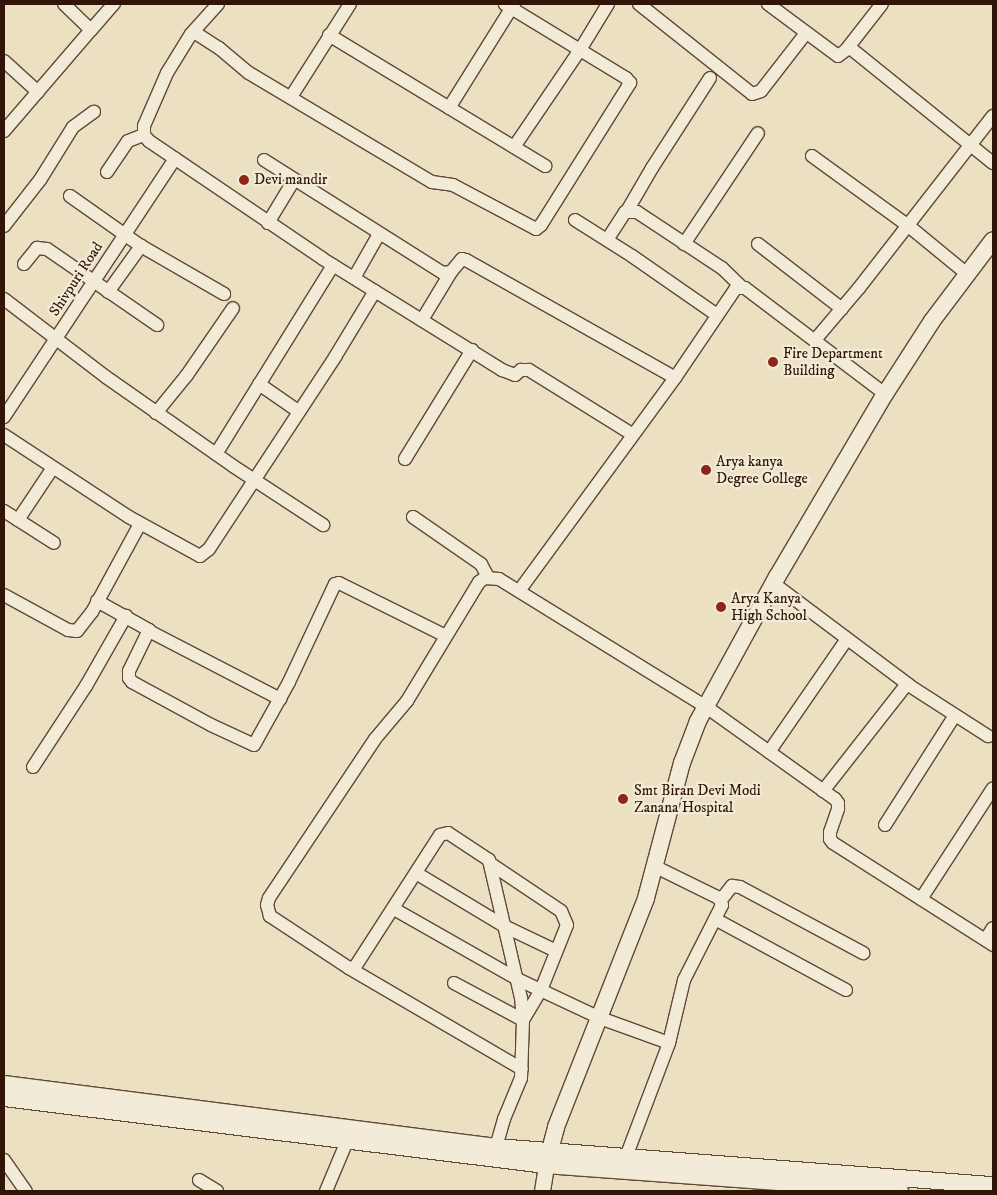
<!DOCTYPE html>
<html>
<head>
<meta charset="utf-8">
<style>
	body { margin:0 }
	#map { position:relative; width:997px; height:1195px; overflow:hidden; background:#ebe0c2; font-family:"IM FELL DW Pica",serif }
	div>[style] { position:absolute }
	[style*='--x'] { left:calc(var(--x)*1px); top:calc(var(--y)*1px); width:calc(var(--w)*1px); rotate:calc(var(--a)*1deg) }
	.roads { filter:drop-shadow(1px 0 #604835) drop-shadow(-1px 0 #604835) drop-shadow(0 1px #604835) drop-shadow(0 -1px #604835) }
	.minor>* { height:12px; margin:-6px; padding:0 6px; transform-origin:6px; border-radius:6px; background:#f2ebd7 }
	.tertiary>* { height:15px; margin:-7.5px; padding:0 7.5px; transform-origin:7.5px; border-radius:7.5px; background:#f2ebd7 }
	.secondary>* { height:16px; margin:-8px; padding:0 8px; transform-origin:8px; border-radius:8px; background:#f2ebd7 }
	.dots>* { width:14px; height:14px; translate:-50% -50%; box-sizing:border-box; border:2px solid #f2ebd7; border-radius:50% }
	span { translate:-50% -50%; white-space:nowrap; text-align:center; line-height:1.15; -webkit-text-stroke:4.5px #f2ebd7; paint-order:stroke }
	.poi-label { font-size:15px; color:#321506 }
	.left { translate:0 -50%; text-align:left }
	.street-label { font-size:15px; color:#321506 }
	.frame { position:absolute; inset:0; border:5px solid #321506; pointer-events:none }
</style>
</head>
<body>
<div id="map">
	<div class="roads">
		<div class="minor">
			<i style="--x:64;--y:4;--w:37;--a:44"></i>
			<i style="--x:91;--y:30;--w:35;--a:-49"></i>
			<i style="--x:218;--y:4;--w:40;--a:132"></i>
			<i style="--x:191;--y:34;--w:46;--a:121.6"></i>
			<i style="--x:167;--y:73;--w:58;--a:113.5"></i>
			<i style="--x:144;--y:126;--w:9;--a:90"></i>
			<i style="--x:144;--y:135;--w:8;--a:50"></i>
			<i style="--x:149;--y:141;--w:210;--a:34.1"></i>
			<i style="--x:323;--y:259;--w:211;--a:31.8"></i>
			<i style="--x:502;--y:370;--w:14;--a:21"></i>
			<i style="--x:515;--y:375;--w:8;--a:-40"></i>
			<i style="--x:521;--y:370;--w:8;--a:0"></i>
			<i style="--x:529;--y:370;--w:121;--a:31.9"></i>
			<i style="--x:639;--y:4;--w:144;--a:38.5"></i>
			<i style="--x:752;--y:94;--w:9;--a:-18"></i>
			<i style="--x:761;--y:91;--w:73;--a:-52.2"></i>
			<i style="--x:768;--y:4;--w:87;--a:36.6"></i>
			<i style="--x:838;--y:56;--w:10;--a:-37"></i>
			<i style="--x:846;--y:50;--w:58;--a:-52"></i>
			<i style="--x:194;--y:32;--w:30;--a:33"></i>
			<i style="--x:219;--y:48;--w:39;--a:40"></i>
			<i style="--x:249;--y:73;--w:213;--a:30.8"></i>
			<i style="--x:432;--y:182;--w:21;--a:8"></i>
			<i style="--x:453;--y:185;--w:94;--a:27.9"></i>
			<i style="--x:536;--y:229;--w:6;--a:-39"></i>
			<i style="--x:541;--y:225;--w:168;--a:-57.9"></i>
			<i style="--x:630;--y:83;--w:6;--a:-129"></i>
			<i style="--x:626;--y:78;--w:142;--a:-148.6"></i>
			<i style="--x:329;--y:35;--w:253;--a:31.2"></i>
			<i style="--x:849;--y:47;--w:185;--a:38.9"></i>
			<i style="--x:4;--y:61;--w:46;--a:42.4"></i>
			<i style="--x:291;--y:97;--w:110;--a:-57.6"></i>
			<i style="--x:449;--y:108;--w:123;--a:-58"></i>
			<i style="--x:4;--y:131;--w:133;--a:-49.3"></i>
			<i style="--x:514;--y:147;--w:117;--a:-55.8"></i>
			<i style="--x:580;--y:50;--w:54;--a:-58.7"></i>
			<i style="--x:812;--y:156;--w:122;--a:36"></i>
			<i style="--x:911;--y:228;--w:72;--a:39.4"></i>
			<i style="--x:264;--y:160;--w:212;--a:32.3"></i>
			<i style="--x:443;--y:273;--w:8;--a:-7"></i>
			<i style="--x:451;--y:272;--w:17;--a:-50"></i>
			<i style="--x:462;--y:259;--w:4;--a:14"></i>
			<i style="--x:466;--y:260;--w:240;--a:29.4"></i>
			<i style="--x:107;--y:172;--w:37;--a:-56"></i>
			<i style="--x:128;--y:141;--w:17;--a:-21"></i>
			<i style="--x:70;--y:196;--w:87;--a:35.2"></i>
			<i style="--x:141;--y:246;--w:96;--a:30"></i>
			<i style="--x:627;--y:211;--w:50;--a:-59.8"></i>
			<i style="--x:652;--y:168;--w:107;--a:-57.2"></i>
			<i style="--x:575;--y:220;--w:67;--a:32.3"></i>
			<i style="--x:632;--y:256;--w:103;--a:34.8"></i>
			<i style="--x:268;--y:223;--w:50;--a:-58.8"></i>
			<i style="--x:4;--y:226;--w:58;--a:-52"></i>
			<i style="--x:40;--y:180;--w:62;--a:-58.1"></i>
			<i style="--x:73;--y:127;--w:26;--a:-36"></i>
			<i style="--x:607;--y:240;--w:33;--a:-57"></i>
			<i style="--x:625;--y:212;--w:12;--a:0"></i>
			<i style="--x:637;--y:212;--w:102;--a:33.4"></i>
			<i style="--x:722;--y:268;--w:28;--a:44"></i>
			<i style="--x:684;--y:244;--w:133;--a:-56.3"></i>
			<i style="--x:758;--y:244;--w:106;--a:37.7"></i>
			<i style="--x:24;--y:264;--w:21;--a:-51"></i>
			<i style="--x:37;--y:248;--w:10;--a:6"></i>
			<i style="--x:47;--y:249;--w:134;--a:34.6"></i>
			<i style="--x:354;--y:278;--w:51;--a:-60.4"></i>
			<i style="--x:108;--y:292;--w:57;--a:-54.3"></i>
			<i style="--x:4;--y:299;--w:128;--a:37.4"></i>
			<i style="--x:106;--y:377;--w:155;--a:35"></i>
			<i style="--x:233;--y:466;--w:108;--a:33.2"></i>
			<i style="--x:422;--y:320;--w:56;--a:-58.9"></i>
			<i style="--x:815;--y:340;--w:68;--a:-49.8"></i>
			<i style="--x:859;--y:288;--w:218;--a:-52.1"></i>
			<i style="--x:259;--y:384;--w:47;--a:34.7"></i>
			<i style="--x:156;--y:413;--w:49;--a:-50.8"></i>
			<i style="--x:187;--y:375;--w:81;--a:-55.5"></i>
			<i style="--x:4;--y:417;--w:310;--a:-56.5"></i>
			<i style="--x:4;--y:435;--w:149;--a:33.3"></i>
			<i style="--x:129;--y:517;--w:81;--a:28.8"></i>
			<i style="--x:200;--y:556;--w:11;--a:-38"></i>
			<i style="--x:209;--y:549;--w:230;--a:-56.7"></i>
			<i style="--x:335;--y:357;--w:77;--a:-58.8"></i>
			<i style="--x:216;--y:454;--w:222;--a:-58.2"></i>
			<i style="--x:405;--y:459;--w:128;--a:-58.4"></i>
			<i style="--x:4;--y:511;--w:59;--a:32.6"></i>
			<i style="--x:413;--y:517;--w:83;--a:34.7"></i>
			<i style="--x:481;--y:564;--w:15;--a:62"></i>
			<i style="--x:18;--y:520;--w:61;--a:-56.3"></i>
			<i style="--x:773;--y:583;--w:171;--a:36.9"></i>
			<i style="--x:910;--y:686;--w:93;--a:32.7"></i>
			<i style="--x:519;--y:591;--w:264;--a:-53.8"></i>
			<i style="--x:675;--y:378;--w:109;--a:-55.9"></i>
			<i style="--x:736;--y:288;--w:9;--a:0"></i>
			<i style="--x:745;--y:288;--w:176;--a:37.1"></i>
			<i style="--x:4;--y:595;--w:73;--a:28.7"></i>
			<i style="--x:68;--y:630;--w:9;--a:6"></i>
			<i style="--x:77;--y:631;--w:24;--a:-52"></i>
			<i style="--x:92;--y:612;--w:100;--a:-61.4"></i>
			<i style="--x:97;--y:601;--w:60;--a:29.1"></i>
			<i style="--x:149;--y:630;--w:46;--a:116"></i>
			<i style="--x:129;--y:671;--w:7;--a:90"></i>
			<i style="--x:129;--y:678;--w:5;--a:53"></i>
			<i style="--x:132;--y:682;--w:90;--a:28.6"></i>
			<i style="--x:211;--y:725;--w:47;--a:24.9"></i>
			<i style="--x:254;--y:745;--w:72;--a:-60.9"></i>
			<i style="--x:289;--y:682;--w:108;--a:-64.9"></i>
			<i style="--x:335;--y:584;--w:4;--a:-14"></i>
			<i style="--x:339;--y:583;--w:119;--a:26.4"></i>
			<i style="--x:149;--y:631;--w:148;--a:27.4"></i>
			<i style="--x:769;--y:752;--w:137;--a:-55.4"></i>
			<i style="--x:33;--y:767;--w:97;--a:-56.8"></i>
			<i style="--x:86;--y:686;--w:81;--a:-60.3"></i>
			<i style="--x:823;--y:791;--w:136;--a:-51.9"></i>
			<i style="--x:885;--y:825;--w:130;--a:-57.5"></i>
			<i style="--x:416;--y:873;--w:105;--a:31"></i>
			<i style="--x:506;--y:927;--w:55;--a:25.6"></i>
			<i style="--x:921;--y:899;--w:132;--a:-57"></i>
			<i style="--x:721;--y:900;--w:18;--a:-52"></i>
			<i style="--x:732;--y:886;--w:8;--a:7"></i>
			<i style="--x:740;--y:887;--w:140;--a:28.2"></i>
			<i style="--x:394;--y:909;--w:142;--a:29.6"></i>
			<i style="--x:517;--y:979;--w:92;--a:25.2"></i>
			<i style="--x:600;--y:1018;--w:73;--a:19.9"></i>
			<i style="--x:715;--y:919;--w:149;--a:28.5"></i>
			<i style="--x:986;--y:939;--w:13;--a:-58"></i>
			<i style="--x:349;--y:968;--w:200;--a:30.3"></i>
			<i style="--x:454;--y:983;--w:78;--a:28.2"></i>
			<i style="--x:523;--y:1020;--w:35;--a:-59"></i>
			<i style="--x:541;--y:990;--w:70;--a:-68.2"></i>
			<i style="--x:567;--y:925;--w:15;--a:-113"></i>
			<i style="--x:561;--y:911;--w:84;--a:-146.1"></i>
			<i style="--x:496;--y:1147;--w:29;--a:-74"></i>
			<i style="--x:504;--y:1119;--w:44;--a:-67.5"></i>
			<i style="--x:521;--y:1078;--w:58;--a:-88"></i>
			<i style="--x:523;--y:1020;--w:22;--a:-95"></i>
			<i style="--x:521;--y:998;--w:142;--a:-103.1"></i>
			<i style="--x:489;--y:860;--w:49;--a:-146.6"></i>
			<i style="--x:448;--y:833;--w:8;--a:166"></i>
			<i style="--x:440;--y:835;--w:157;--a:122.8"></i>
			<i style="--x:355;--y:967;--w:6;--a:171"></i>
			<i style="--x:349;--y:968;--w:95;--a:-146.6"></i>
			<i style="--x:270;--y:916;--w:11;--a:-105"></i>
			<i style="--x:267;--y:905;--w:7;--a:-74"></i>
			<i style="--x:269;--y:898;--w:191;--a:-56.3"></i>
			<i style="--x:375;--y:739;--w:50;--a:-49.9"></i>
			<i style="--x:407;--y:701;--w:139;--a:-58.8"></i>
			<i style="--x:479;--y:582;--w:7;--a:-34"></i>
			<i style="--x:485;--y:578;--w:14;--a:4"></i>
			<i style="--x:499;--y:579;--w:242;--a:31.7"></i>
			<i style="--x:705;--y:706;--w:160;--a:35.6"></i>
			<i style="--x:835;--y:799;--w:5;--a:53"></i>
			<i style="--x:838;--y:803;--w:6;--a:90"></i>
			<i style="--x:838;--y:809;--w:24;--a:109"></i>
			<i style="--x:830;--y:832;--w:7;--a:90"></i>
			<i style="--x:830;--y:839;--w:5;--a:53"></i>
			<i style="--x:833;--y:843;--w:190;--a:32.5"></i>
			<i style="--x:626;--y:1157;--w:122;--a:-69.3"></i>
			<i style="--x:669;--y:1043;--w:65;--a:-76.6"></i>
			<i style="--x:684;--y:980;--w:84;--a:-63.1"></i>
			<i style="--x:722;--y:905;--w:8;--a:-113"></i>
			<i style="--x:719;--y:898;--w:70;--a:-153.8"></i>
			<i style="--x:4;--y:1160;--w:38;--a:55"></i>
			<i style="--x:199;--y:1180;--w:21;--a:31"></i>
			<i style="--x:326;--y:1191;--w:62;--a:-67.2"></i>
		</div>
		<div class="tertiary">
			<i style="--x:542;--y:1191;--w:26;--a:-81"></i>
		</div>
		<div class="secondary">
			<i style="--x:4;--y:1084;--w:496;--a:7.3"></i>
			<i style="--x:496;--y:1147;--w:498;--a:4.4"></i>
			<i style="--x:4;--y:1098;--w:546;--a:7.05"></i>
			<i style="--x:546;--y:1165;--w:355;--a:4.2"></i>
			<i style="--x:546;--y:1165;--w:39;--a:-75"></i>
			<i style="--x:556;--y:1127;--w:246;--a:-68.5"></i>
			<i style="--x:646;--y:898;--w:140;--a:-75.1"></i>
			<i style="--x:682;--y:763;--w:45;--a:-69.1"></i>
			<i style="--x:698;--y:721;--w:164;--a:-61.3"></i>
			<i style="--x:777;--y:577;--w:212;--a:-59.5"></i>
			<i style="--x:885;--y:394;--w:87;--a:-57.2"></i>
			<i style="--x:932;--y:321;--w:101;--a:-53"></i>
		</div>
	</div>
	<div class="dots">
		<i style="left:244px;top:180px;background:#8f2418"></i>
		<i style="left:773px;top:362px;background:#8f2418"></i>
		<i style="left:706px;top:470px;background:#8f2418"></i>
		<i style="left:721px;top:607px;background:#8f2418"></i>
		<i style="left:623px;top:799px;background:#8f2418"></i>
	</div>
	<div class="poi-label">
		<span class="left" style="left:254px;top:180px">Devi mandir</span>
		<span class="left" style="left:783px;top:362px">Fire Department<br>Building</span>
		<span class="left" style="left:716px;top:470px">Arya kanya<br>Degree College</span>
		<span class="left" style="left:731px;top:607px">Arya Kanya<br>High School</span>
		<span class="left" style="left:634px;top:799px">Smt Biran Devi Modi<br>Zanana Hospital</span>
	</div>
	<div class="street-label">
		<span style="left:76px;top:279px;rotate:-57deg">Shivpuri Road</span>
	</div>
	<div class="frame"></div>
</div>
</body>
</html>
